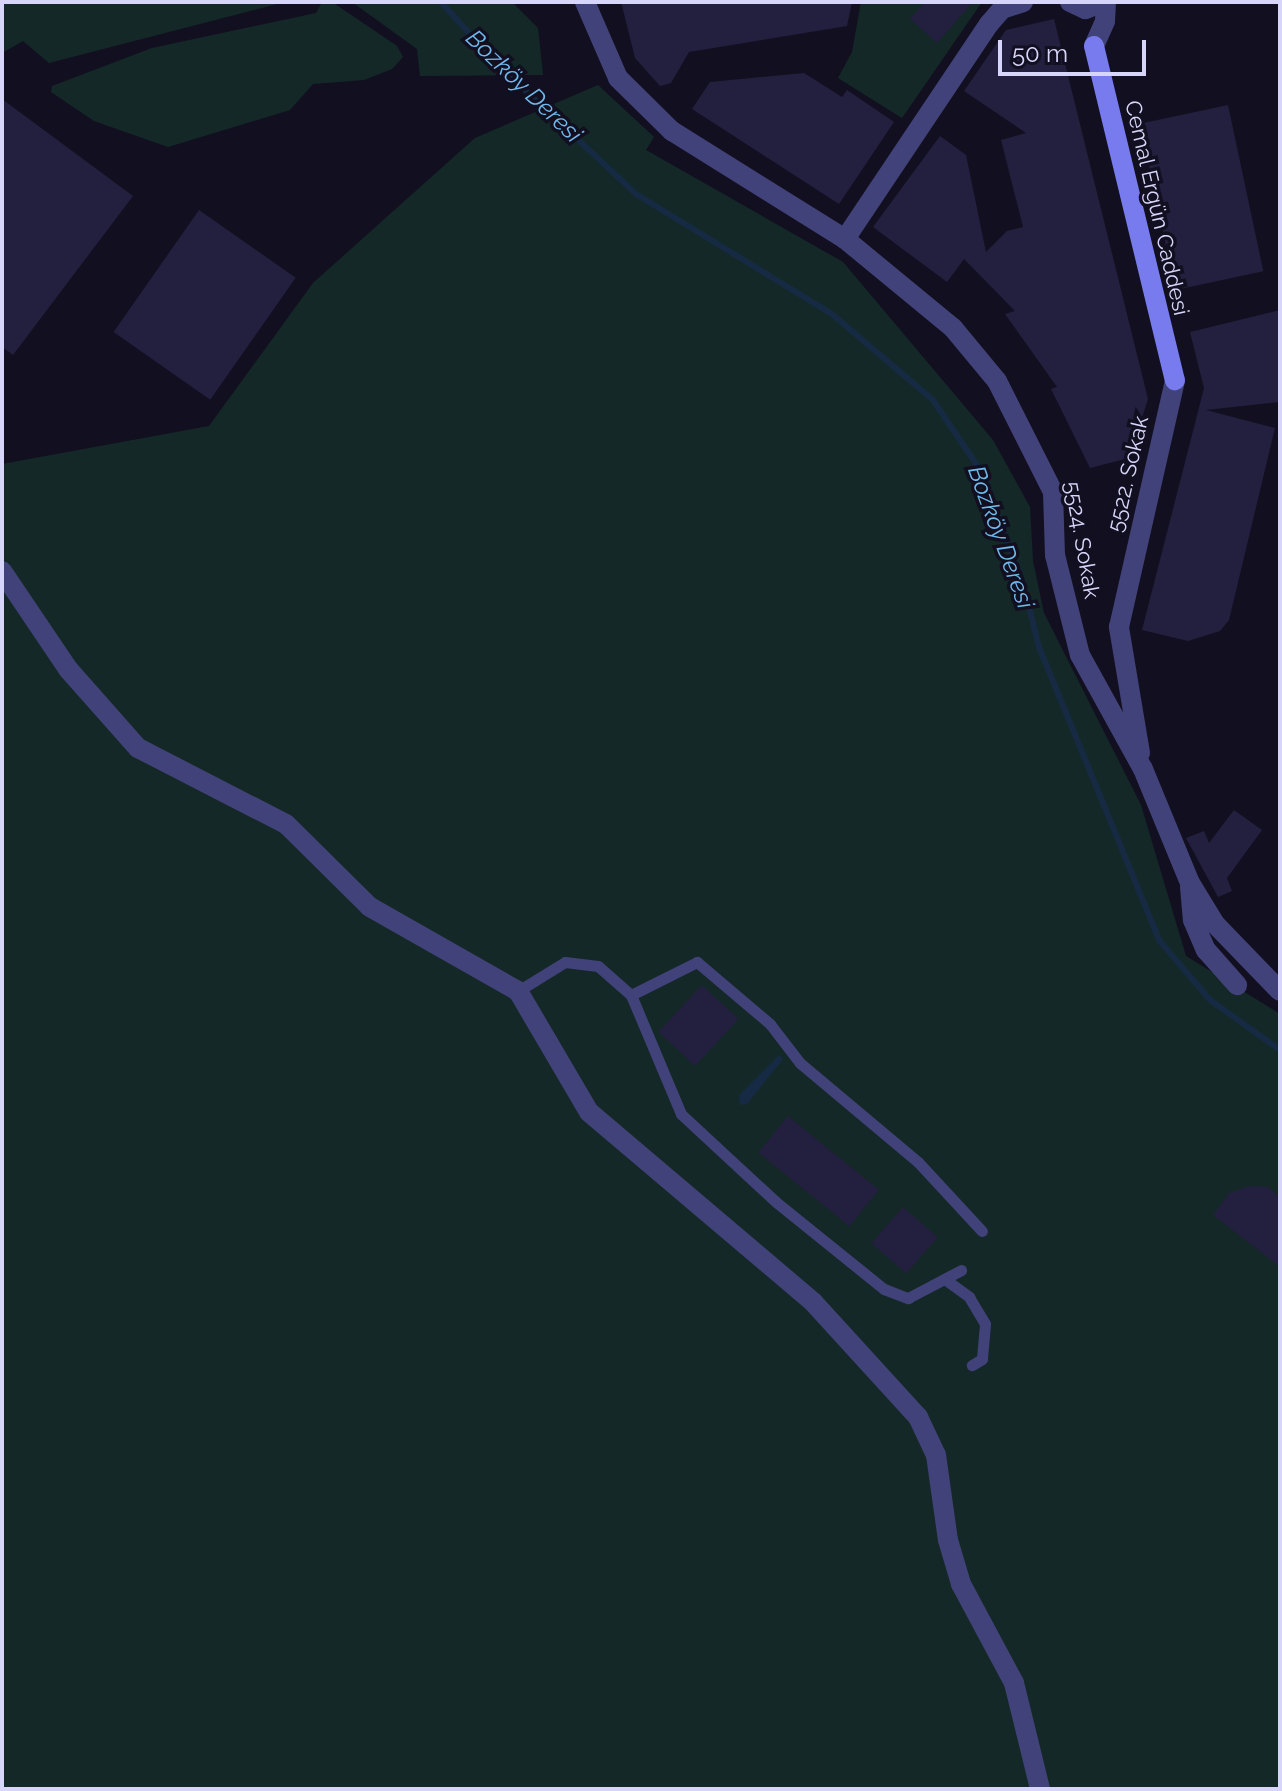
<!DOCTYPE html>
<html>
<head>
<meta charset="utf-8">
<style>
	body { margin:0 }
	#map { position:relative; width:1282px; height:1791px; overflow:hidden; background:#121020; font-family:Raleway,sans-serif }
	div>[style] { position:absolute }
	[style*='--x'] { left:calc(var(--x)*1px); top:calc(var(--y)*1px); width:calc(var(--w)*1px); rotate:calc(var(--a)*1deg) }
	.green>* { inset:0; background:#142927 }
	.water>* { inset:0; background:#162a44 }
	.stream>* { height:6px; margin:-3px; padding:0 3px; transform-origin:3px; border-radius:3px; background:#162a44 }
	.building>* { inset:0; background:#231f3e; transform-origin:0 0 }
	.lane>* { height:11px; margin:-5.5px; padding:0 5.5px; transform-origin:5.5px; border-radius:5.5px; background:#414279 }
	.street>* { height:20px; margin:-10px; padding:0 10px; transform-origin:10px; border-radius:10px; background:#414279 }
	.secondary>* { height:20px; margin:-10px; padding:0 10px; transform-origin:10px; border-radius:10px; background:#787bed }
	span { translate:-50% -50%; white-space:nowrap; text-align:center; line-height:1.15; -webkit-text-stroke:7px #121020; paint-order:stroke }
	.street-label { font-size:22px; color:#d7d5f9 }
	.water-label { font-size:24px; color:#70b9ec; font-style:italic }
	.frame { position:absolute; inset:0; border:4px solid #d7d5f9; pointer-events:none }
	.scale { position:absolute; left:998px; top:40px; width:148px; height:36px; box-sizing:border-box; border:4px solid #d7d5f9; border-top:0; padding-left:10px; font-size:24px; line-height:28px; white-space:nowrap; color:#d7d5f9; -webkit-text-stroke:6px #121020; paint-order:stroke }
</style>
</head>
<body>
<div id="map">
	<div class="green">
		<i style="clip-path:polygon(2px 2px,285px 2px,49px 63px,23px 41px,2px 53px)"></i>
		<i style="clip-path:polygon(322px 2px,332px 2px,397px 46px,403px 57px,392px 69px,364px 80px,313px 84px,290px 110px,168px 147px,94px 121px,51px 92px,52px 86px,152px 48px,316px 13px)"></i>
		<i style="clip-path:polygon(352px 2px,512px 2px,538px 28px,543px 75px,420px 76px,417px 49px)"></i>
		<i style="clip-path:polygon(861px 2px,982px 2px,902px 118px,838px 78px,852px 52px)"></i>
		<i style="clip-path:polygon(598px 85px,654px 137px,646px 150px,843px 262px,993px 440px,1030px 507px,1033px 561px,1044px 613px,1141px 805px,1186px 956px,1280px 1014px,1280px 1789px,2px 1789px,2px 464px,209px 426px,313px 283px,475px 138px)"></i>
	</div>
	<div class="water">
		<i style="clip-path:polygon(779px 1055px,783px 1059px,747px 1104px,740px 1105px,739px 1095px)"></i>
	</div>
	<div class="stream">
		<i style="--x:441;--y:2;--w:81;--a:48"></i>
		<i style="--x:495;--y:62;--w:193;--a:43.1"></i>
		<i style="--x:636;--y:194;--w:230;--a:31.5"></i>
		<i style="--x:832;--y:314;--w:133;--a:40.4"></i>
		<i style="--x:933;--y:400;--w:89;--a:56"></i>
		<i style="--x:983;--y:474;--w:116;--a:69.8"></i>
		<i style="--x:1023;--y:583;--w:66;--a:76"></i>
		<i style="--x:1039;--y:647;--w:317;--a:67.7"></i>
		<i style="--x:1159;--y:940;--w:79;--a:49.6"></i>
		<i style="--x:1210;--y:1000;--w:86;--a:35.5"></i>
	</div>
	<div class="building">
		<i style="clip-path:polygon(621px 2px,852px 2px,847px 26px,689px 52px,671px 83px,660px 86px,635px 58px)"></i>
		<i style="clip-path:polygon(925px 2px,973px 2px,937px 43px,910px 19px)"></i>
		<i style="clip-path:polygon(1054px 19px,1148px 399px,1129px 458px,1090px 468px,1051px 389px,1057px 387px,1005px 314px,1015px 311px,964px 259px,947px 282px,873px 227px,940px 136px,966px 155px,986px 252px,1007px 231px,1023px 227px,1001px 140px,1026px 133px,964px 91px,1006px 30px)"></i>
		<i style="clip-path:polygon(804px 73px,842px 97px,847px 90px,894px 122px,839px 204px,692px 109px,710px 82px)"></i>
		<i style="clip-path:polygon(2px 99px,133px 196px,13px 355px,2px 347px)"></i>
		<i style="left:1228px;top:105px;width:170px;height:90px;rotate:78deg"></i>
		<i style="left:199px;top:210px;width:118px;height:149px;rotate:35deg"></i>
		<i style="clip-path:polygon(1280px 310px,1280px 402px,1206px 410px,1275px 428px,1229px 620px,1220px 631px,1188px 641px,1142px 630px,1204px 388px,1190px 332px)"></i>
		<i style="clip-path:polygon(1234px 810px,1262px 830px,1227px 878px,1232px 891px,1218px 897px,1186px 838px,1204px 831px,1209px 843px)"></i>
		<i style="left:702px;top:985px;width:50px;height:64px;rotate:43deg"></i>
		<i style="left:788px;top:1116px;width:117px;height:47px;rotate:39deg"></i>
		<i style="clip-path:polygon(1249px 1186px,1268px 1187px,1280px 1197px,1280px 1267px,1213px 1215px,1229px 1193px)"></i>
		<i style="left:903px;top:1207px;width:46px;height:48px;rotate:41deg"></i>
	</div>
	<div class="lane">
		<i style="--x:518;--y:991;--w:55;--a:-31.7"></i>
		<i style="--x:565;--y:962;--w:33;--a:7"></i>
		<i style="--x:598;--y:966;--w:44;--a:41.3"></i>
		<i style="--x:631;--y:995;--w:129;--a:67.2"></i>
		<i style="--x:681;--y:1114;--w:129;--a:42.8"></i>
		<i style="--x:776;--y:1202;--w:139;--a:38.9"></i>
		<i style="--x:884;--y:1289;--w:26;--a:21"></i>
		<i style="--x:908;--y:1298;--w:60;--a:-27.8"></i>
		<i style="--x:631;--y:995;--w:74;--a:-26.6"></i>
		<i style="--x:697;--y:962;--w:96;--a:40.3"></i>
		<i style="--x:770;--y:1024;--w:49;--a:52.4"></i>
		<i style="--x:800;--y:1063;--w:154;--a:40"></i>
		<i style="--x:918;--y:1162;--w:94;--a:47.2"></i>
		<i style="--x:946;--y:1280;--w:29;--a:36"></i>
		<i style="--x:969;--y:1297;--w:31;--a:59"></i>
		<i style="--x:985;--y:1324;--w:35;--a:95"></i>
		<i style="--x:982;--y:1359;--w:12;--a:149"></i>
	</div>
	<div class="street">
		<i style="--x:585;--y:2;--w:83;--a:66.5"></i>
		<i style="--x:618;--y:78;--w:76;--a:44.5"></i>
		<i style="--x:672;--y:131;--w:204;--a:32"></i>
		<i style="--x:845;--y:239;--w:140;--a:39.5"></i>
		<i style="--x:953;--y:328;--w:69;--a:50.3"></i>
		<i style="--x:997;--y:381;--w:124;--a:63.2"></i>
		<i style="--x:1053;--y:492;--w:63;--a:88.2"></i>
		<i style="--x:1055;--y:555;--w:103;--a:76"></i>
		<i style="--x:1080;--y:655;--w:130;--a:61.1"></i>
		<i style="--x:1143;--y:769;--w:123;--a:67.6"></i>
		<i style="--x:1190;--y:883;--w:48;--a:58.6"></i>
		<i style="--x:1215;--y:924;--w:93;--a:45.9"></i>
		<i style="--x:1070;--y:2;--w:17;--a:25"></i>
		<i style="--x:1085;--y:9;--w:21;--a:-19"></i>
		<i style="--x:1094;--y:46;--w:27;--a:-66"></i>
		<i style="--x:1105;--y:21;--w:19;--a:-87"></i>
		<i style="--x:845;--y:239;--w:259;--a:-56.2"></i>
		<i style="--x:989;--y:24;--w:20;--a:-49"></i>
		<i style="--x:1002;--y:9;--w:22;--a:-18"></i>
		<i style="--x:2;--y:571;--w:118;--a:56"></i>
		<i style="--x:68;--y:669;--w:106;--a:48.5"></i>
		<i style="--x:138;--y:748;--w:166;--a:27.2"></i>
		<i style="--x:286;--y:824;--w:118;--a:44.7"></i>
		<i style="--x:370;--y:907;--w:170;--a:29.6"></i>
		<i style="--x:518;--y:991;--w:140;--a:59.6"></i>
		<i style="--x:589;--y:1112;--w:294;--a:40.3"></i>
		<i style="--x:813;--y:1302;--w:156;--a:47.6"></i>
		<i style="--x:918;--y:1417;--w:42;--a:64.7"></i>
		<i style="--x:936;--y:1455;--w:86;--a:82"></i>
		<i style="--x:948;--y:1540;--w:46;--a:73.5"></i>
		<i style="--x:961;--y:1584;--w:112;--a:61.8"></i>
		<i style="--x:1014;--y:1683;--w:109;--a:76.2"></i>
		<i style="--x:1140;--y:753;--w:128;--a:-99.5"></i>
		<i style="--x:1119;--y:627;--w:253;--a:-77.2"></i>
		<i style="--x:1190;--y:887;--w:33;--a:85"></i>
		<i style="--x:1193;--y:920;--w:33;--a:67"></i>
		<i style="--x:1206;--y:950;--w:47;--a:48.5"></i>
	</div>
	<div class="secondary">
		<i style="--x:1094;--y:46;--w:344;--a:76.4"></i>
	</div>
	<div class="street-label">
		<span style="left:1157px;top:208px;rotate:77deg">Cemal Ergün Caddesi</span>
		<span style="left:1128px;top:474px;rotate:-77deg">5522. Sokak</span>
		<span style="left:1082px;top:540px;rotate:80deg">5524. Sokak</span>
	</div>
	<div class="water-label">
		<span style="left:524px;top:86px;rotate:44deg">Bozköy Deresi</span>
		<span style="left:1001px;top:537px;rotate:70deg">Bozköy Deresi</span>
	</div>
	<div class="frame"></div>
	<div class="scale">50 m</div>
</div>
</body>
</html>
